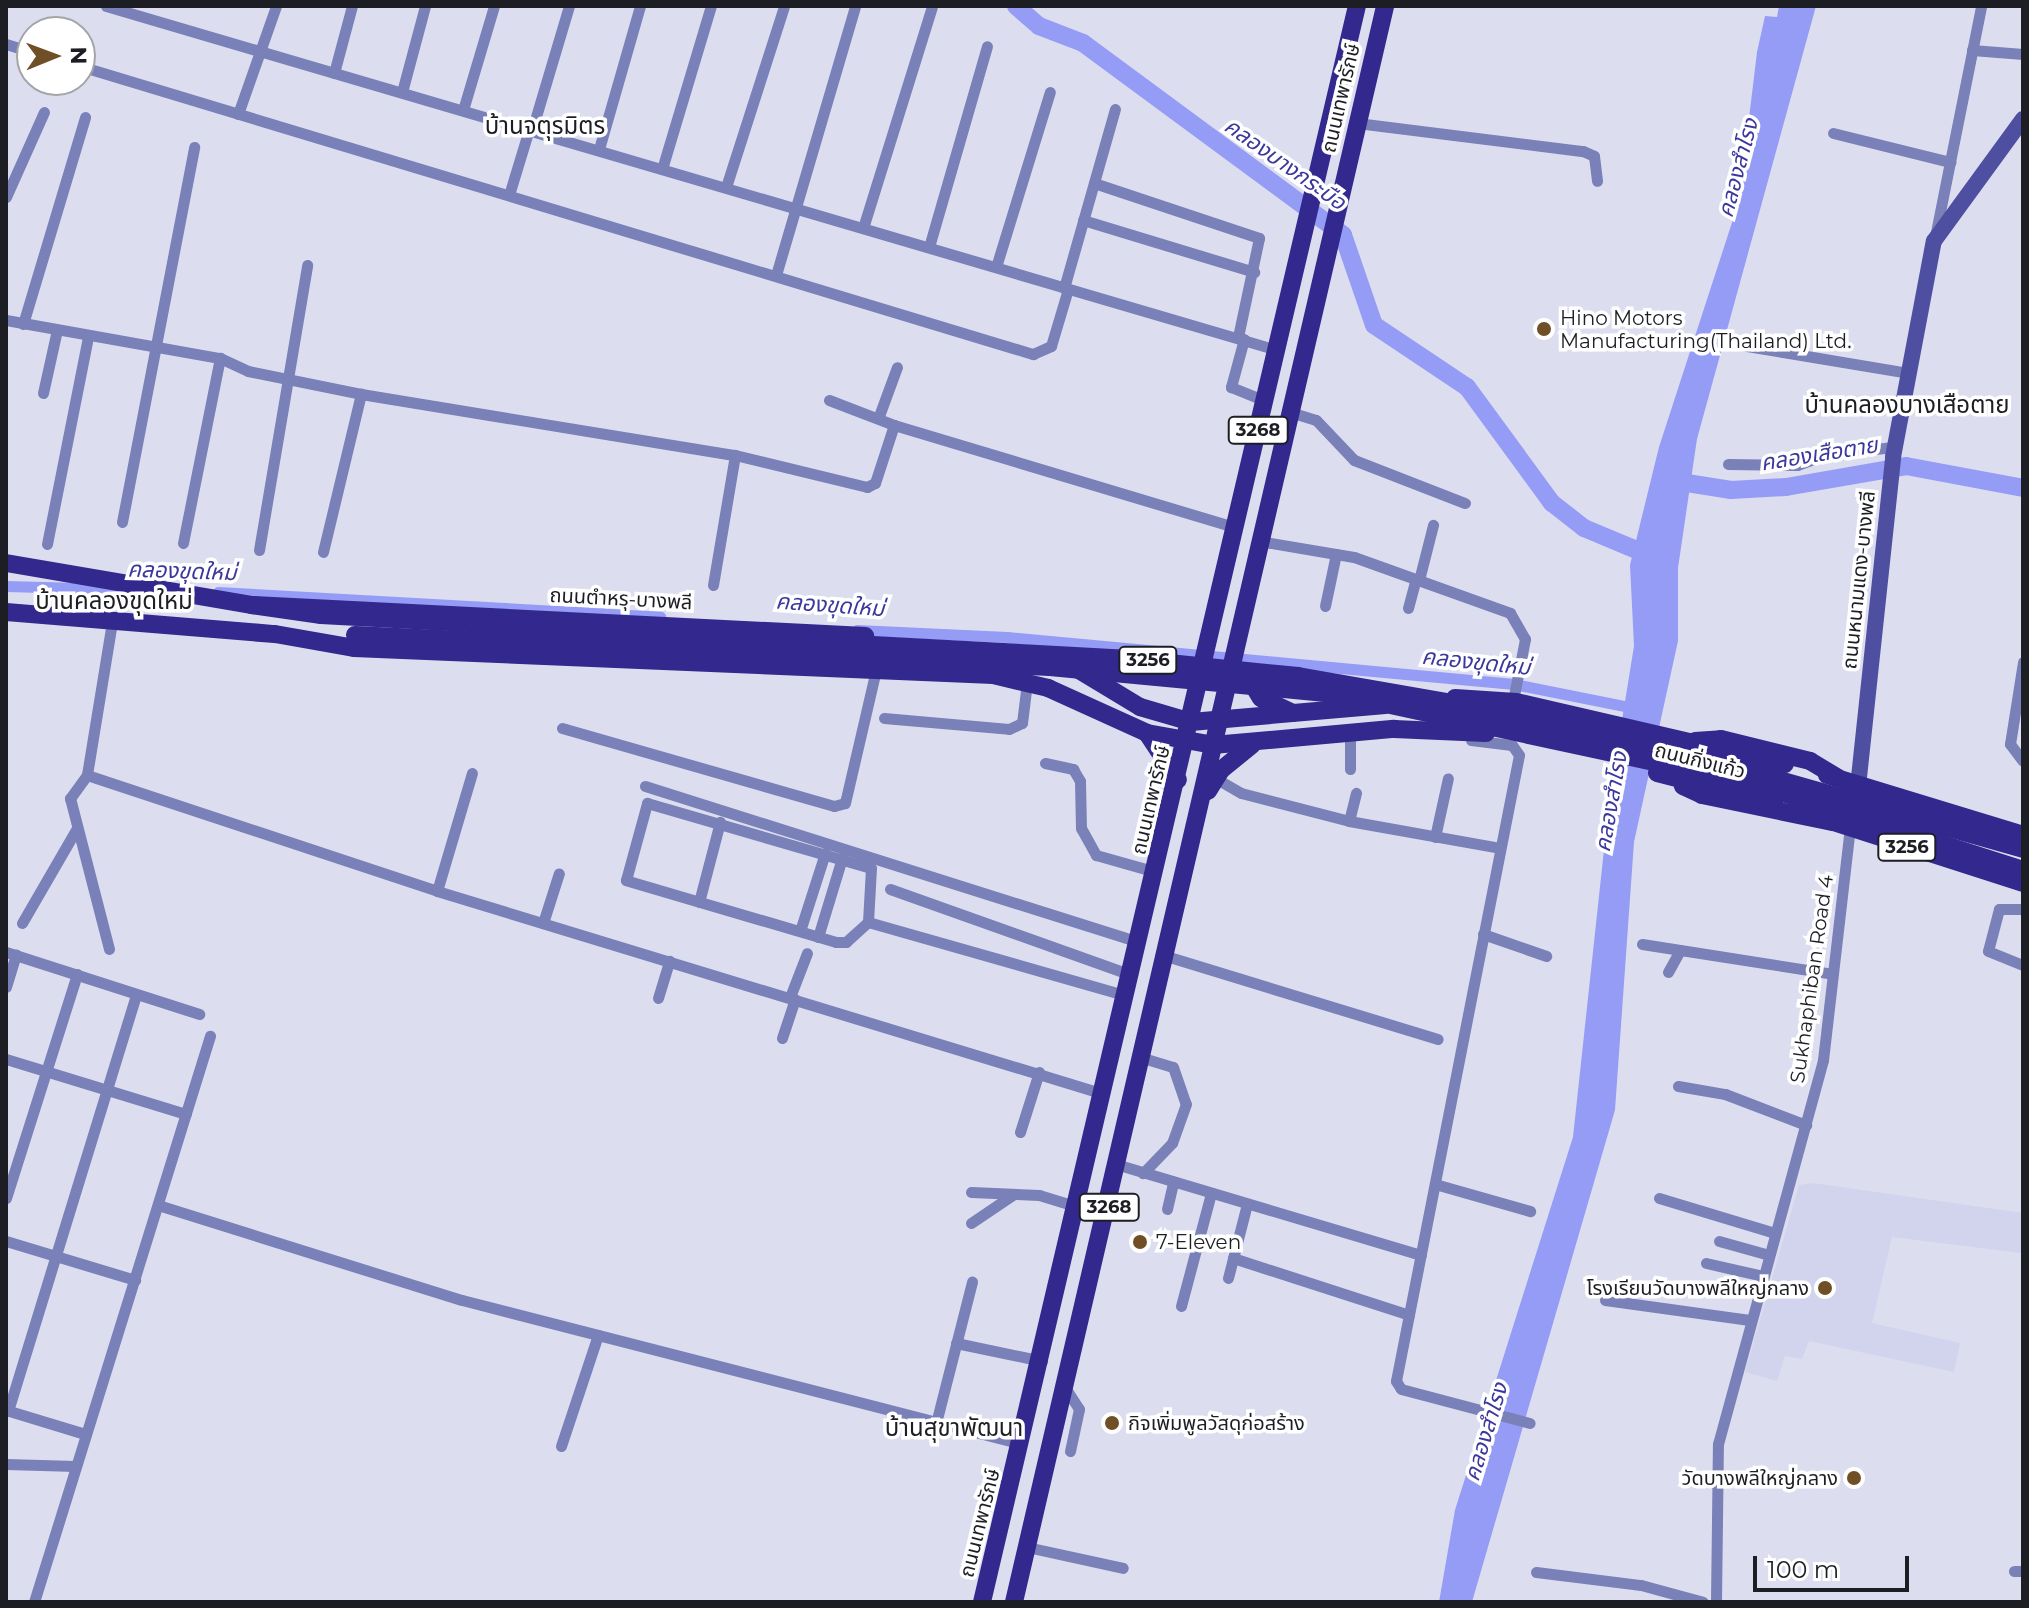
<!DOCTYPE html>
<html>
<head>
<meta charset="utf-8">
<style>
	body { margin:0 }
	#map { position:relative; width:2029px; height:1608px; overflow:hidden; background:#dcdeef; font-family:Montserrat,"Noto Sans Thai",sans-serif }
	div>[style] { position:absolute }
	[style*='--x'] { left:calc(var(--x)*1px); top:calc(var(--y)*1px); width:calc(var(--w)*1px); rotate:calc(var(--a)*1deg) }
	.built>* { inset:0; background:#d1d4ec }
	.water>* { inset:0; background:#959cf5 }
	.canal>* { height:11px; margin:-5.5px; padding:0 5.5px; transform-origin:5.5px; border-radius:5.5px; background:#959cf5 }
	.river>* { height:18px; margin:-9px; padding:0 9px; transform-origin:9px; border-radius:9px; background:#959cf5 }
	.street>* { height:11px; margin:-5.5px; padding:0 5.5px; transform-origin:5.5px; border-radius:5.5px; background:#7a80b8 }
	.secondary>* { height:16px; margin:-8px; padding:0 8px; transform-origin:8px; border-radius:8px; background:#4e4fa1 }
	.primary>* { height:18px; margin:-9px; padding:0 9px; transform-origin:9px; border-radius:9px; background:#33288e }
	.primary-bridge>* { height:18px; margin:-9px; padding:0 9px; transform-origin:9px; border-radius:9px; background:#33288e }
	.dots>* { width:22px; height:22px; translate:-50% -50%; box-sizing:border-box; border:4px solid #fff; border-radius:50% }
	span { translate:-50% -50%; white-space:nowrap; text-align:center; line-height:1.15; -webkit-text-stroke:7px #fff; paint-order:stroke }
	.shield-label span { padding:2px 6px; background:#fff; border:2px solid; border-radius:6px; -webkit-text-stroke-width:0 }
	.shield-label { font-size:18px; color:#1d1e24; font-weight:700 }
	.street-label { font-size:20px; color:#1d1e24 }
	.poi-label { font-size:20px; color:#1d1e24 }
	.left { translate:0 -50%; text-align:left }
	.right { translate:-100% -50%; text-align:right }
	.water-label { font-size:22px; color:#3d379d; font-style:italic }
	.quarter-label { font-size:24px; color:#1d1e24 }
	.frame { position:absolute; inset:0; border:8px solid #1d1e24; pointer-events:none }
	.north { position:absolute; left:16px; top:16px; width:80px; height:80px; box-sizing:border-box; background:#fff; border:2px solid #a5a5a7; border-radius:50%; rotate:89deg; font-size:22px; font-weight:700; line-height:32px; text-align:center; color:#1d1e24 }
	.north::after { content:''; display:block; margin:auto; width:28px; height:36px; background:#704e26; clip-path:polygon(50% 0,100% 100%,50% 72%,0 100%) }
	.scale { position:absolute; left:1753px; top:1556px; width:156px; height:36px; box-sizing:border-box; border:4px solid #1d1e24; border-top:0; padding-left:10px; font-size:24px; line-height:28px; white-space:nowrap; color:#1d1e24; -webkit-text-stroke:6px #fff; paint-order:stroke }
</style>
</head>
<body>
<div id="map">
	<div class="built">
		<i style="clip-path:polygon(1813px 1183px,2023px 1213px,2021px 1253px,1892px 1237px,1872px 1323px,1960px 1343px,1954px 1372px,1809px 1341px,1802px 1359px,1785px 1356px,1777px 1381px,1745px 1372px,1799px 1185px)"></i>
	</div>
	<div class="water">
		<i style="clip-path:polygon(1779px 6px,1816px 6px,1697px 439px,1678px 568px,1678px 641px,1634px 842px,1615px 1110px,1472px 1602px,1439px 1602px,1455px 1510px,1573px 1137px,1610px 794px,1634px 646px,1630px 565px,1659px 447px,1739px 201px,1757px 52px,1765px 16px,1777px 17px)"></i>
	</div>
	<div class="canal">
		<i style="--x:6;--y:586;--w:111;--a:1.5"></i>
		<i style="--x:218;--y:592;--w:443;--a:3.2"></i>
		<i style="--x:857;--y:630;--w:150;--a:2.7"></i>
		<i style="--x:1007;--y:637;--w:509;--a:5.3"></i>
		<i style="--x:1514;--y:684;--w:127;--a:11.3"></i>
	</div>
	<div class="river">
		<i style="--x:1016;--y:6;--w:30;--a:41"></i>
		<i style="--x:1039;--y:26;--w:47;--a:21.1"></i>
		<i style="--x:1083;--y:43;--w:323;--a:36.4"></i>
		<i style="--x:1343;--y:235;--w:95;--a:71"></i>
		<i style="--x:1374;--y:325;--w:112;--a:33.7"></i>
		<i style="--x:1467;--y:387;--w:144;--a:53.8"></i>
		<i style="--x:1552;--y:503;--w:41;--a:38"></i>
		<i style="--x:1584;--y:528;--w:73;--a:22.7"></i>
		<i style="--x:1668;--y:480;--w:64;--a:9"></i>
		<i style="--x:1731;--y:490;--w:55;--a:-3.1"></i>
		<i style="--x:1786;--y:487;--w:122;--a:-9.9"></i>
		<i style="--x:1906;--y:466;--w:119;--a:10.6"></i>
	</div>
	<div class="street">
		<i style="--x:106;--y:6;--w:1220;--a:16.37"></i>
		<i style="--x:6;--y:44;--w:27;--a:17"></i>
		<i style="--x:1972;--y:50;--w:51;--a:4.5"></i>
		<i style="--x:80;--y:66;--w:996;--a:16.82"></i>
		<i style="--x:1033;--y:354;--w:20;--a:-24"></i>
		<i style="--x:1051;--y:346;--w:59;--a:-73.4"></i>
		<i style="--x:334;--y:73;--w:69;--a:-75"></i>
		<i style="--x:402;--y:92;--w:89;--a:-75"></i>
		<i style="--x:463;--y:110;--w:109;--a:-73.4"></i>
		<i style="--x:238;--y:114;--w:114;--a:-70.6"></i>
		<i style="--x:1357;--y:123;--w:228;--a:7.1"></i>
		<i style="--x:1583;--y:151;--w:12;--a:24"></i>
		<i style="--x:1594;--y:156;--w:25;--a:83"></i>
		<i style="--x:532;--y:130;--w:129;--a:-73.4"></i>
		<i style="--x:1833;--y:133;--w:121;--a:13.9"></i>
		<i style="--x:599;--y:149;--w:149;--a:-74"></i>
		<i style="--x:662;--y:169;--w:170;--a:-73.3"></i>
		<i style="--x:1094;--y:183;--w:174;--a:18.4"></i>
		<i style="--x:1259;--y:238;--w:101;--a:102"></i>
		<i style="--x:726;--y:187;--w:190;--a:-72.2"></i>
		<i style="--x:509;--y:195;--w:69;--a:-73.1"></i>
		<i style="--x:6;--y:197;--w:93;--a:-65.9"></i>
		<i style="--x:1083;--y:220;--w:179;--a:16.9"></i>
		<i style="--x:863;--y:228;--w:232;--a:-72.7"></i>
		<i style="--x:1935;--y:237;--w:236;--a:-78.7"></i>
		<i style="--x:929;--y:247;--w:209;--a:-73.9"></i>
		<i style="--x:996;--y:267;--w:183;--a:-72.9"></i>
		<i style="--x:776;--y:275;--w:280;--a:-73.6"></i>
		<i style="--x:1064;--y:288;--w:186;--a:-74.1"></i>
		<i style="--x:6;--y:320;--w:217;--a:10.1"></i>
		<i style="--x:220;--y:358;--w:31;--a:25"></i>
		<i style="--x:248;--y:371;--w:115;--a:11.5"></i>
		<i style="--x:361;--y:394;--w:379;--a:9.3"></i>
		<i style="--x:735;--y:455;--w:136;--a:13.6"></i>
		<i style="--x:867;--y:487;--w:9;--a:-27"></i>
		<i style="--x:875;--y:483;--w:61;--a:-71.9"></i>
		<i style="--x:894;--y:425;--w:356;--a:16.7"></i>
		<i style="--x:23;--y:324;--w:216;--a:-73.3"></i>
		<i style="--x:1244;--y:339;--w:50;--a:105.2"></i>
		<i style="--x:1231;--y:387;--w:37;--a:22"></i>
		<i style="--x:1747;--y:346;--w:163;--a:9.5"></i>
		<i style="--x:43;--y:393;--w:65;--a:-77.5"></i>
		<i style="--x:829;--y:400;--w:70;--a:21"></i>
		<i style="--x:1290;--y:412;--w:27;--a:17"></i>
		<i style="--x:1316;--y:420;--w:55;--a:46.5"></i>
		<i style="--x:1354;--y:460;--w:119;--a:21.2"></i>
		<i style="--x:879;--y:416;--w:52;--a:-69.8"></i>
		<i style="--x:1728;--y:464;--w:69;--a:0.8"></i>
		<i style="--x:1797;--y:465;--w:33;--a:-20"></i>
		<i style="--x:1828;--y:454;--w:66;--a:-6.1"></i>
		<i style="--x:122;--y:522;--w:382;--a:-79.1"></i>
		<i style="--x:1259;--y:541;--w:96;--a:9.6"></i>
		<i style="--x:1354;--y:557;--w:166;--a:19.7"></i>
		<i style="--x:1510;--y:613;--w:30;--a:60"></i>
		<i style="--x:1525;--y:639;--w:63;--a:101"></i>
		<i style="--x:183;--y:543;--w:189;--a:-78.7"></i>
		<i style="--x:47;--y:544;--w:212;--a:-78.8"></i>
		<i style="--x:259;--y:550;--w:289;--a:-80.4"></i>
		<i style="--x:323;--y:552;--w:163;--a:-76.5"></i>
		<i style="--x:1419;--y:580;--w:57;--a:-75.7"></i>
		<i style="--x:713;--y:585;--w:132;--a:-80.4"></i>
		<i style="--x:1325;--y:606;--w:53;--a:-78.1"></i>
		<i style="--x:1408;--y:608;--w:30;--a:-75"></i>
		<i style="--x:112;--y:622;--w:155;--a:99.3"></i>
		<i style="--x:87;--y:775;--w:369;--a:18.3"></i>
		<i style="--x:437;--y:891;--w:697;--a:16.93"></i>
		<i style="--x:2023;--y:662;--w:83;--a:99"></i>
		<i style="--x:2010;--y:744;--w:21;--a:53"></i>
		<i style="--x:884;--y:718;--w:125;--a:5"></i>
		<i style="--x:1009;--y:729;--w:14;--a:-25"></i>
		<i style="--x:1022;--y:723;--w:41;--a:-83"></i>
		<i style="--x:562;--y:728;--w:283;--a:16"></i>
		<i style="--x:834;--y:806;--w:11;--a:-15"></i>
		<i style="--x:845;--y:803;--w:137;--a:-76.9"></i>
		<i style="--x:1471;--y:740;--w:41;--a:7"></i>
		<i style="--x:1512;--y:745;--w:12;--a:55"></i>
		<i style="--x:1519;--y:755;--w:638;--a:101.12"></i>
		<i style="--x:1396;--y:1381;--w:9;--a:58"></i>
		<i style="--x:1401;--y:1389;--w:133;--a:14.8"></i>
		<i style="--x:1045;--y:763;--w:29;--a:12"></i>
		<i style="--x:1073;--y:769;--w:14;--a:60"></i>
		<i style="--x:1080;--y:781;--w:47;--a:88.8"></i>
		<i style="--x:1081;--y:828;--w:31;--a:61"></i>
		<i style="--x:1096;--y:855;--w:62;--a:15.8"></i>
		<i style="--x:1350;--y:769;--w:37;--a:-90"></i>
		<i style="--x:87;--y:775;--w:29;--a:126"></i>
		<i style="--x:70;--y:798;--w:156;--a:75.5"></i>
		<i style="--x:1215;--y:778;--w:30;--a:30"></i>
		<i style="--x:1241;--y:793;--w:112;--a:14.5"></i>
		<i style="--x:1349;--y:821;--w:153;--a:10.1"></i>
		<i style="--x:645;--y:786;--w:518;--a:17.53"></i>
		<i style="--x:647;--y:803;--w:233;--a:16.2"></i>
		<i style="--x:871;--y:868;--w:54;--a:93.2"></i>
		<i style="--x:868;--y:922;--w:30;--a:138"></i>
		<i style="--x:846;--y:942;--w:10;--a:180"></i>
		<i style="--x:836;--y:942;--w:219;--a:-163.6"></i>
		<i style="--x:626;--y:880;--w:80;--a:-74.7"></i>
		<i style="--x:1349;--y:821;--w:29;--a:-76"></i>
		<i style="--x:1435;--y:837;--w:60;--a:-77.6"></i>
		<i style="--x:890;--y:889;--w:257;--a:19.6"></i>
		<i style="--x:437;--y:891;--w:123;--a:-73.5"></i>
		<i style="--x:699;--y:902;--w:83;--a:-75.3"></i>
		<i style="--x:2023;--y:909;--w:24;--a:180"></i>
		<i style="--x:1999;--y:909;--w:43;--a:104.7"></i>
		<i style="--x:1988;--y:951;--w:38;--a:22"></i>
		<i style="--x:868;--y:922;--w:269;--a:15.9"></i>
		<i style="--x:22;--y:923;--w:110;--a:-59.9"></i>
		<i style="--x:543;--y:923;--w:52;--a:-72.3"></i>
		<i style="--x:800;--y:931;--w:82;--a:-72.2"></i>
		<i style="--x:1483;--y:934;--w:67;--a:19.2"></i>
		<i style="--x:818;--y:937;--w:83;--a:-73.1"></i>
		<i style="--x:1642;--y:944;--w:193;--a:8.9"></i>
		<i style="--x:6;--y:952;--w:203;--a:17.8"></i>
		<i style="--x:1166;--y:956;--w:284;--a:17"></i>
		<i style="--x:1668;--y:972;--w:25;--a:-61"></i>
		<i style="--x:6;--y:987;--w:34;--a:-73"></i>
		<i style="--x:790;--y:997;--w:47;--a:-68.9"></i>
		<i style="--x:658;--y:998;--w:39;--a:-73"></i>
		<i style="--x:782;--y:1038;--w:41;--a:-71.6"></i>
		<i style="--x:1143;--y:1058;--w:31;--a:17"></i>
		<i style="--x:1173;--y:1067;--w:39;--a:71"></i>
		<i style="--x:1186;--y:1104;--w:41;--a:109.7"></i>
		<i style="--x:1172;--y:1143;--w:42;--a:134"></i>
		<i style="--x:6;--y:1059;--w:188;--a:17"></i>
		<i style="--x:1678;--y:1086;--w:48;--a:9.7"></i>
		<i style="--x:1725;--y:1094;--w:87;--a:20.9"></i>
		<i style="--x:1020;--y:1132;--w:63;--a:-72.4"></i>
		<i style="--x:1119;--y:1165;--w:315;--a:16.6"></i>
		<i style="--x:1435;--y:1184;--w:99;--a:15.9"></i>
		<i style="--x:971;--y:1192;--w:68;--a:2.5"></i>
		<i style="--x:1039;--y:1195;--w:41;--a:17.1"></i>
		<i style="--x:6;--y:1198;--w:235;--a:-72.4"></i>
		<i style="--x:1659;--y:1198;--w:121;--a:16.8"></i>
		<i style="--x:158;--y:1205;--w:318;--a:17.4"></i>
		<i style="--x:462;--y:1300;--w:578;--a:14.42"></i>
		<i style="--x:1167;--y:1209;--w:28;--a:-77"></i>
		<i style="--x:971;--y:1223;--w:52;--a:-34"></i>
		<i style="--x:6;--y:1241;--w:135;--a:16.8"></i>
		<i style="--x:1719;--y:1241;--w:52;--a:15.6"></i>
		<i style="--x:1233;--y:1258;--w:185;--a:17.9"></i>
		<i style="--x:1706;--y:1263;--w:58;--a:12.8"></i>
		<i style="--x:1228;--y:1278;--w:76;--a:-75.6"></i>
		<i style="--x:1605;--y:1300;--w:146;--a:7.9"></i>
		<i style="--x:1181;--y:1306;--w:117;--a:-75.1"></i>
		<i style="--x:956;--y:1343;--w:88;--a:11.8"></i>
		<i style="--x:1066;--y:1389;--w:24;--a:57"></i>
		<i style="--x:1079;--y:1409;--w:43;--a:102.1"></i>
		<i style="--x:6;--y:1410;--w:83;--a:16.9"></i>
		<i style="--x:8;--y:1411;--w:436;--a:-72.9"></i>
		<i style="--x:936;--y:1423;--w:146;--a:-75.7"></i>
		<i style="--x:561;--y:1446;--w:117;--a:-71.6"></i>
		<i style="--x:6;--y:1464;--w:69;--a:1.7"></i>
		<i style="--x:1027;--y:1547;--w:98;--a:12.3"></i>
		<i style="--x:2014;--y:1571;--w:9;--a:0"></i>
		<i style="--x:1536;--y:1572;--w:106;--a:7.1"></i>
		<i style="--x:1641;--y:1585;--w:64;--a:15.3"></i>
		<i style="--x:34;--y:1602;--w:593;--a:-72.73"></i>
		<i style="--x:1716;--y:1602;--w:158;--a:-89.3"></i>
		<i style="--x:1718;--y:1444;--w:398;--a:-74.7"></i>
		<i style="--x:1823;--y:1060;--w:234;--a:-83.4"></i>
	</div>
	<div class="secondary">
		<i style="--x:1857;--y:796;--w:341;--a:-83.9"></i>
		<i style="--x:1893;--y:457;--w:220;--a:-79.3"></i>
		<i style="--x:1934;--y:241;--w:151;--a:-53.9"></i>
	</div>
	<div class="primary">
		<i style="--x:6;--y:563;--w:250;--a:9.7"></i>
		<i style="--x:252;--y:605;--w:614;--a:2.9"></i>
		<i style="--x:6;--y:612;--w:270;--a:4.7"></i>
		<i style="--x:275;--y:634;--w:80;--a:10"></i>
		<i style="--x:354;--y:648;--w:640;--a:2.42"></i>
		<i style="--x:993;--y:675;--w:57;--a:13.3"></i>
		<i style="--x:1048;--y:688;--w:109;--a:24.4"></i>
		<i style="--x:1147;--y:733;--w:67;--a:10.3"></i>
		<i style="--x:1213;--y:745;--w:182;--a:-5.1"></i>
		<i style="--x:1394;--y:729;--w:92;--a:2.5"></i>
		<i style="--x:1074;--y:667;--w:77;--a:31.2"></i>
		<i style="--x:1140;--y:707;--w:53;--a:16.4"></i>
		<i style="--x:1191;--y:722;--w:195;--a:-5"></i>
		<i style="--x:1247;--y:675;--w:27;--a:59"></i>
		<i style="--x:1261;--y:698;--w:35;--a:25"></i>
		<i style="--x:1455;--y:698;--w:61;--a:3.8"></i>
		<i style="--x:1147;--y:733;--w:56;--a:56.6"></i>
		<i style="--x:1695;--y:741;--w:26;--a:-4"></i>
		<i style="--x:1721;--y:739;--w:92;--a:13.9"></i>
		<i style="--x:1810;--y:761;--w:33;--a:31"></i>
		<i style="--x:1681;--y:773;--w:13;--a:81"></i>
		<i style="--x:1683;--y:786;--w:21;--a:25"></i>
		<i style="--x:1702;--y:795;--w:133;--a:11.7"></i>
		<i style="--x:1827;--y:775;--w:205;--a:17"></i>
		<i style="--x:1208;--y:791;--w:25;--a:-58"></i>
		<i style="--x:1221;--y:770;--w:40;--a:-39"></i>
		<i style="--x:1824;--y:819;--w:209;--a:17.8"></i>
		<i style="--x:982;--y:1602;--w:1639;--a:-76.78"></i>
		<i style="--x:1014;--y:1602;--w:1639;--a:-76.91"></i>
	</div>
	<div class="primary-bridge">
		<i style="--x:252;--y:605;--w:70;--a:8.2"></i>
		<i style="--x:321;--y:615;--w:810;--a:3.11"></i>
		<i style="--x:1130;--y:659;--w:169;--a:5.8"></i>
		<i style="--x:1298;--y:676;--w:198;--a:9.9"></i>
		<i style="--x:1493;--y:710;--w:203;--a:12.8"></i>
		<i style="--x:1691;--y:755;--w:345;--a:15.8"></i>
		<i style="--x:355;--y:635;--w:696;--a:2.64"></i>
		<i style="--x:1050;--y:667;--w:295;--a:5.4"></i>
		<i style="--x:1344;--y:695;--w:421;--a:12.2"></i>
		<i style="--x:1755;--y:784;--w:281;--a:17.8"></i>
		<i style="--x:1516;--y:702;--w:276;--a:13"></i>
		<i style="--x:1657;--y:773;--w:121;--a:14.4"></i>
	</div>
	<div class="dots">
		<i style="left:1544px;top:329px;background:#704e26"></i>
		<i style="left:1140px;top:1242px;background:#704e26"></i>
		<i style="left:1825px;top:1288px;background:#704e26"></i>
		<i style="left:1112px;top:1423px;background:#704e26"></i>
		<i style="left:1854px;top:1478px;background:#704e26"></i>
	</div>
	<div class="shield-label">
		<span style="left:1258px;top:430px">3268</span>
		<span style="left:1148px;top:660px">3256</span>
		<span style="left:1907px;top:847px">3256</span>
		<span style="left:1109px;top:1207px">3268</span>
	</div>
	<div class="street-label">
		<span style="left:1341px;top:98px;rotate:-77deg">ถนนเทพารักษ์</span>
		<span style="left:1859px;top:580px;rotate:-84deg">ถนนหนามแดง-บางพลี</span>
		<span style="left:621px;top:599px;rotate:3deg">ถนนตำหรุ-บางพลี</span>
		<span style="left:1700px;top:761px;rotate:14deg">ถนนกิ่งแก้ว</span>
		<span style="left:1151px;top:800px;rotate:-77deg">ถนนเทพารักษ์</span>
		<span style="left:1812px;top:979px;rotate:-82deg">Sukhaphiban Road 4</span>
		<span style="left:980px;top:1523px;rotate:-76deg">ถนนเทพารักษ์</span>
	</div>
	<div class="poi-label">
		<span class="left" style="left:1560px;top:330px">Hino Motors<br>Manufacturing(Thailand) Ltd.</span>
		<span class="left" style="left:1156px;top:1242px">7-Eleven</span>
		<span class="right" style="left:1809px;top:1288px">โรงเรียนวัดบางพลีใหญ่กลาง</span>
		<span class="left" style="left:1128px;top:1423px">กิจเพิ่มพูลวัสดุก่อสร้าง</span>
		<span class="right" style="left:1838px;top:1478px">วัดบางพลีใหญ่กลาง</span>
	</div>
	<div class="water-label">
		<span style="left:1285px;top:164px;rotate:35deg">คลองบางกระบือ</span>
		<span style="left:1738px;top:168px;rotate:-75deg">คลองสำโรง</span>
		<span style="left:1819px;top:454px;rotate:-9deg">คลองเสือตาย</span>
		<span style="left:182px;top:571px;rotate:2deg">คลองขุดใหม่</span>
		<span style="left:830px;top:605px;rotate:4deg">คลองขุดใหม่</span>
		<span style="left:1476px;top:662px;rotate:6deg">คลองขุดใหม่</span>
		<span style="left:1611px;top:802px;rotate:-80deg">คลองสำโรง</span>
		<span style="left:1486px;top:1432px;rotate:-73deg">คลองสำโรง</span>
	</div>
	<div class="quarter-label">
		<span style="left:545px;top:126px">บ้านจตุรมิตร</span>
		<span style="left:1907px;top:405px">บ้านคลองบางเสือตาย</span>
		<span style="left:114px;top:601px">บ้านคลองขุดใหม่</span>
		<span style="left:954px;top:1428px">บ้านสุขาพัฒนา</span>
	</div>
	<div class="frame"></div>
	<div class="north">N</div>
	<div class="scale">100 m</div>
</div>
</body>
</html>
